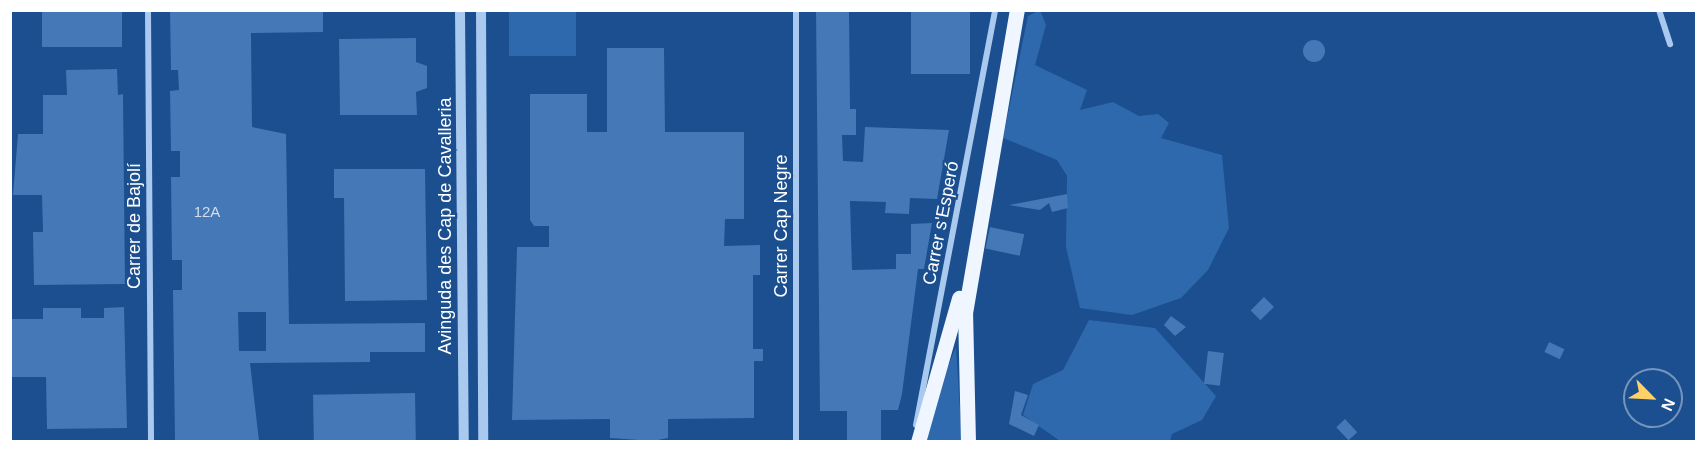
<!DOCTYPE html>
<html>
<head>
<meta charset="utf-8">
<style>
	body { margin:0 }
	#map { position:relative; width:1707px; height:452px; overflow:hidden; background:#1b4f8f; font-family:Arial,sans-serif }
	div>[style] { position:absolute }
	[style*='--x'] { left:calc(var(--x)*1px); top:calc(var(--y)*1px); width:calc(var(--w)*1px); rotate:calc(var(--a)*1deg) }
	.green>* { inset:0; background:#2e69ad; transform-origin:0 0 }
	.building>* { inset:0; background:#4478b7; transform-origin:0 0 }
	.round { border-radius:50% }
	.minor>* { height:6px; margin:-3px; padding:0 3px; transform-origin:3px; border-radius:3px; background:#a9c9ee }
	.tertiary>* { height:10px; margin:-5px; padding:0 5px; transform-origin:5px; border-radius:5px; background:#a9c9ee }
	.primary>* { height:15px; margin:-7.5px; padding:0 7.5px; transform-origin:7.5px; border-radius:7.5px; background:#f0f6ff }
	span { translate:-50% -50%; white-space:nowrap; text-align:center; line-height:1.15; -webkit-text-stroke:4.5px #1b4f8f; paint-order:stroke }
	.number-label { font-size:15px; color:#d0dded }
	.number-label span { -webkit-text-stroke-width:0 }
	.street-label { font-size:18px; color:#fff }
	.frame { position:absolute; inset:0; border:12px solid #fff; pointer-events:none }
	.north { position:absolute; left:1623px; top:368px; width:60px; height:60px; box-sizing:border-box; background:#1b4f8f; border:2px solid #7695bc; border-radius:50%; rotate:114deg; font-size:16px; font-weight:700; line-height:24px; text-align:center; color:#fff }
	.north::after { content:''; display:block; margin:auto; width:21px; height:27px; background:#ffd166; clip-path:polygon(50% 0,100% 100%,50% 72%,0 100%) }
</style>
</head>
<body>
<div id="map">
	<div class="green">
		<i style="clip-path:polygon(1040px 10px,1046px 25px,1035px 65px,1087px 90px,1080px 110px,1113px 102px,1139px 116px,1158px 114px,1169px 123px,1161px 138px,1222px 155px,1229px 228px,1208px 270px,1181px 298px,1132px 315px,1080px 308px,1066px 247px,1067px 176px,1057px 160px,1003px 138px,1028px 16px)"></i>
		<i style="left:509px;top:11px;width:67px;height:45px"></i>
		<i style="clip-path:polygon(1089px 320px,1155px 328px,1216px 396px,1202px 420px,1172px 434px,1170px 441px,1060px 441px,1023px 415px,1033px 384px,1063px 370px)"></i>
		<i style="clip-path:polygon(956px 347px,962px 441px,924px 442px,932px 404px)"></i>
	</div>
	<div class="building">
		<i style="left:42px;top:10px;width:80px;height:37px"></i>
		<i style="clip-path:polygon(evenodd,170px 10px,323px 10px,323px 32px,251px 33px,252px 127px,286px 134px,289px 324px,425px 323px,425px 352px,370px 352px,370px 362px,250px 363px,259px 441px,175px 441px,173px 290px,182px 290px,182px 260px,172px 260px,171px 177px,180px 177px,180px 151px,171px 151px,170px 91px,179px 90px,178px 70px,171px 70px,170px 10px,238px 312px,266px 312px,266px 351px,239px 351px,238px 312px)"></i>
		<i style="clip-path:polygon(816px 10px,849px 10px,850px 109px,856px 109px,856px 135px,842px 135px,843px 161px,863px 162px,865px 127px,949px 130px,937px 199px,910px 198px,909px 214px,885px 213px,886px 202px,850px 201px,852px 270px,896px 269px,896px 254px,911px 254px,911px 224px,932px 223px,924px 269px,918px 269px,902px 394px,898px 410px,881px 410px,881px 441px,847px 441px,847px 411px,820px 411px)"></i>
		<i style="left:911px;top:10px;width:59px;height:64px"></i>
		<i style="clip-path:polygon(416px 38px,416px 62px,427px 66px,427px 88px,416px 92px,417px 115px,340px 115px,339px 39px)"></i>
		<i class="round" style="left:1303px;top:40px;width:22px;height:22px"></i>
		<i style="clip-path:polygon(607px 48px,664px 48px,665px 132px,744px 132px,744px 219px,725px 219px,724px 246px,760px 245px,760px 275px,753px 275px,753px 349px,763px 349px,763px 361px,754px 361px,754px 418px,668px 419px,668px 438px,653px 441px,610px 438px,610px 419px,512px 420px,517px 247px,549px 247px,549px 226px,534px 226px,530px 220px,530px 94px,587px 94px,587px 132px,607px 132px)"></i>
		<i style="clip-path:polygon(117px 69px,118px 95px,123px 94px,125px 284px,34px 285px,33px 232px,43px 232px,42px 195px,13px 195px,18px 134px,43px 134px,43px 95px,67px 95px,66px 70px)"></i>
		<i style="clip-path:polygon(334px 169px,425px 169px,427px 300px,345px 301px,344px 198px,334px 198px)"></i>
		<i style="clip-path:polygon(1067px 194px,1068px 208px,1052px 212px,1049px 203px,1040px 210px,1009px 205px)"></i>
		<i style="left:990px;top:227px;width:35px;height:22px;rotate:12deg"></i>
		<i style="left:1264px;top:297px;width:14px;height:19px;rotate:45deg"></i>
		<i style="clip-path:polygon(124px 307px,127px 428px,47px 429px,46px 377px,10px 377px,10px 319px,43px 319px,43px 308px,81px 308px,81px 318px,104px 318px,104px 308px)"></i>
		<i style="clip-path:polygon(1171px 316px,1186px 327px,1175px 336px,1164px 325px)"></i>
		<i style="left:1549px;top:342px;width:17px;height:11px;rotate:25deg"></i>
		<i style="left:1208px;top:351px;width:16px;height:33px;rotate:7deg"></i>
		<i style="clip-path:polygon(1015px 391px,1028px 395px,1021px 415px,1039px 425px,1034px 436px,1009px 424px)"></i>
		<i style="left:415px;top:393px;width:47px;height:102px;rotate:89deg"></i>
		<i style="left:1345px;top:419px;width:18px;height:12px;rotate:47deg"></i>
	</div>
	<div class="minor">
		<i style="--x:148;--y:10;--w:432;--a:89.6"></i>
		<i style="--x:1659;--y:10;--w:36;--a:72"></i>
		<i style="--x:916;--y:425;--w:422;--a:-79.2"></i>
		<i style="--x:796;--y:442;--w:432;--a:-90"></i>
	</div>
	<div class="tertiary">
		<i style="--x:460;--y:10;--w:432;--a:89.5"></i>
		<i style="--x:481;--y:10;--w:432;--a:89.7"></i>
	</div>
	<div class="primary">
		<i style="--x:918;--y:442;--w:150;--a:-74.1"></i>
		<i style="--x:968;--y:442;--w:129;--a:-91.3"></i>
		<i style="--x:965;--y:313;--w:307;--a:-80.3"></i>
	</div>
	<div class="number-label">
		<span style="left:207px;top:212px">12A</span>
	</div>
	<div class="street-label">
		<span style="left:941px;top:223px;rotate:-79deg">Carrer s'Esperó</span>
		<span style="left:134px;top:226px;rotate:-90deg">Carrer de Bajolí</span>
		<span style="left:445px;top:226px;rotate:-90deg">Avinguda des Cap de Cavalleria</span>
		<span style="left:781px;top:226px;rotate:-90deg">Carrer Cap Negre</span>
	</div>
	<div class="frame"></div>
	<div class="north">N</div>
</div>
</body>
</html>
